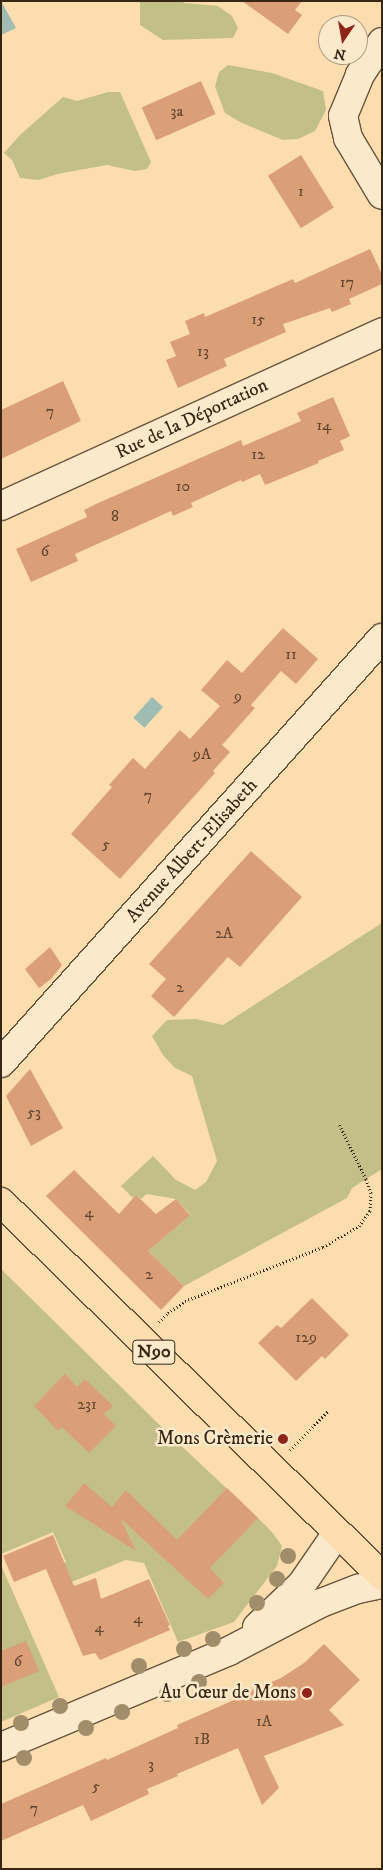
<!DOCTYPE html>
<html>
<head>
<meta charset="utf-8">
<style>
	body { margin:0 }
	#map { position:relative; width:383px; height:1870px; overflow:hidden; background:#fbddb0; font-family:"IM FELL DW Pica",serif }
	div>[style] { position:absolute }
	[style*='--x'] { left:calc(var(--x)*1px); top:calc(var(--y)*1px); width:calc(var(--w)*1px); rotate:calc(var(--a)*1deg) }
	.green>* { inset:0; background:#c3bf88 }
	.water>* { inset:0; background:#a0bbb2; transform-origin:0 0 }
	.building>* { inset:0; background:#db9f77; transform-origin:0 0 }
	.path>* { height:3px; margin-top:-1.5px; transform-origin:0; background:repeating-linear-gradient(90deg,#372614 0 1px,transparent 0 3.5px) }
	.roads { filter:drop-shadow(1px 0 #68543b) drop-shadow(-1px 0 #68543b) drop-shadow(0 1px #68543b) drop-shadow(0 -1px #68543b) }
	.street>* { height:28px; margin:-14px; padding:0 14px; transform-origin:14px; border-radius:14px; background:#fce9cc }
	.primary>* { height:28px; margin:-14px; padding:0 14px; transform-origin:14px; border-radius:14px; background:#fbddb0 }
	.trees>* { width:16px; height:16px; margin:-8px; border-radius:50%; background:#a28d6a }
	.dots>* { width:14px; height:14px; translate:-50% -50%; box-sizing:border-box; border:2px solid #fce9cc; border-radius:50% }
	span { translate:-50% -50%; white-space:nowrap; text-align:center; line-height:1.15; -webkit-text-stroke:5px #fce9cc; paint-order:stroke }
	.number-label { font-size:16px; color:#60442d }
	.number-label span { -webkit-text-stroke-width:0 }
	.shield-label span { padding:1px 4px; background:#fce9cc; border:1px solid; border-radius:4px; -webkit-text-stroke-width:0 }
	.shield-label { font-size:18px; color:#372614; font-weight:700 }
	.street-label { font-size:19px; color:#372614 }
	.poi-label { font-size:19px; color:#372614 }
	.right { translate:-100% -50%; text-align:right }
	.frame { position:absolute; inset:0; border:2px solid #372614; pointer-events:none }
	.north { position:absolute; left:318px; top:15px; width:50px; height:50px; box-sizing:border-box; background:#fce9cc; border:1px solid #ad9b82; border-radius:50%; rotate:192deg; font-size:14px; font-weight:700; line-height:20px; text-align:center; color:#372614 }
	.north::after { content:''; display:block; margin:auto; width:18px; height:22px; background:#8f2418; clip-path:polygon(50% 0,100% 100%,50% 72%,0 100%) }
</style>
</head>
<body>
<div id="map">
	<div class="green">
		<i style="clip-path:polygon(140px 1px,183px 1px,184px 3px,218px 6px,232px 16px,238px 28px,233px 38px,163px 40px,140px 25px)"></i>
		<i style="clip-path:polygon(228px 65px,272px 73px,323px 91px,326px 110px,315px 131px,298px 139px,283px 140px,242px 123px,225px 113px,215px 87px,219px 72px)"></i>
		<i style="clip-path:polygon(108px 92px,120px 92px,151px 162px,147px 169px,135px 171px,107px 165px,57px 174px,39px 180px,20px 178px,12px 160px,4px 153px,20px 135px,63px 97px,77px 101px)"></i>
		<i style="clip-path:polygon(382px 923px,382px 1169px,352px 1188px,347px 1198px,184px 1286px,148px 1251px,190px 1214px,176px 1199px,147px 1194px,141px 1199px,136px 1195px,133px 1198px,121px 1186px,153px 1156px,176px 1180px,195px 1190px,206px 1182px,217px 1161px,192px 1076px,175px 1068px,163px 1055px,152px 1036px,167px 1020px,196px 1019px,223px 1025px)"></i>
		<i style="clip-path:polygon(1px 1269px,174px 1439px,258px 1518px,273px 1533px,282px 1546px,277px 1566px,234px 1622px,178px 1642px,144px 1563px,126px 1560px,54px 1589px,47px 1570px,66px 1562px,53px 1532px,1px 1554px)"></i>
		<i style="clip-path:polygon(1px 1565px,59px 1697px,1px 1722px)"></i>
	</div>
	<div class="water">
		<i style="clip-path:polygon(1px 1px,16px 28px,1px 35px)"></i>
		<i style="left:152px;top:697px;width:15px;height:28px;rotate:42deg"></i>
	</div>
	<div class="building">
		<i style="clip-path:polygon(242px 1px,302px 1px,295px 10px,302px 15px,288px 34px)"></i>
		<i style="left:201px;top:81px;width:36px;height:65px;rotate:66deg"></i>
		<i style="left:301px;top:155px;width:62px;height:39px;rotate:58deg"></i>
		<i style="clip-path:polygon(370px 249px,382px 274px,382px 284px,349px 299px,351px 304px,332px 312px,330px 308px,283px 324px,286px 332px,224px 359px,227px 366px,178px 388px,166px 360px,176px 356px,170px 342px,190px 334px,185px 321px,204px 313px,205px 317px,293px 279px,295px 283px)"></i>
		<i style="clip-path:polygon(63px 381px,81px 421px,1px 459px,1px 410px)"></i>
		<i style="clip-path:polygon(333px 397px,350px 436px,340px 441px,344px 450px,318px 461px,319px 463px,265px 485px,260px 474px,242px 482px,241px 480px,191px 503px,193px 507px,173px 516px,171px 511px,75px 554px,78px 561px,31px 582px,16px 549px,87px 517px,84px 510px,96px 504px,241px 440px,243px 446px,301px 421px,297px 413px)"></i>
		<i style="clip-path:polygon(283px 628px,318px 659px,296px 684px,281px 671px,251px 705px,255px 708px,222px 745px,230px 752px,213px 771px,215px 773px,120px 879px,71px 834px,112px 787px,109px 785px,133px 758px,145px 769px,180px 730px,190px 739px,220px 706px,201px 690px,227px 660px,242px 673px)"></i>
		<i style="clip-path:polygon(251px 851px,302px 897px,240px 967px,228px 957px,174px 1017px,151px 996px,166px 979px,149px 964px)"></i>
		<i style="clip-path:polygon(50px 947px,62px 965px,51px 979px,39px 988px,25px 969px)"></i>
		<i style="clip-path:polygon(30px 1069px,63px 1128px,31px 1146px,6px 1096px)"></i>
		<i style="clip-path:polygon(74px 1170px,119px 1214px,136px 1195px,156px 1214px,176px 1199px,190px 1215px,148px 1251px,184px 1286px,161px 1310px,46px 1196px)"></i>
		<i style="clip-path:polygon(312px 1298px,349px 1335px,325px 1359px,322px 1356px,296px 1381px,258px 1343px,277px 1325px,281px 1328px)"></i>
		<i style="clip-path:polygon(65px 1374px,77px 1387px,85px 1379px,113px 1406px,104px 1414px,116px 1426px,89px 1453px,62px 1427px,58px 1431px,34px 1406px)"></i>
		<i style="clip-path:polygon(84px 1483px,112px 1507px,126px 1490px,177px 1540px,227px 1488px,258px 1518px,210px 1568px,224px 1583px,208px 1599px,120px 1518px,136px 1551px,65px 1506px)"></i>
		<i style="clip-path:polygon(53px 1535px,74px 1586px,96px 1578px,101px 1599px,149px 1579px,170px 1625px,168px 1626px,170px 1630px,100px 1660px,95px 1653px,83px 1656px,46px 1569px,14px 1582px,3px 1556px)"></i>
		<i style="clip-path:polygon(26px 1641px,39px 1671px,1px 1687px,1px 1651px)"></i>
		<i style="clip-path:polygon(324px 1644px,360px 1680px,329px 1710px,344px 1725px,264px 1756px,279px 1788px,262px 1805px,238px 1748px,177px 1774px,178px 1776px,147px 1789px,149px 1794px,91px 1821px,83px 1805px,1px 1841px,1px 1804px,106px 1758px,107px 1760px,178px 1728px,177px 1725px,234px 1700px,233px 1698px,281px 1678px,304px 1663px)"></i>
	</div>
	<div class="path">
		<i style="--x:159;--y:1322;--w:13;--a:-45"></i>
		<i style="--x:168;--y:1313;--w:21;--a:-35"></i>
		<i style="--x:185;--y:1301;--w:148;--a:-21.4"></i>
		<i style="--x:323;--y:1247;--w:42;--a:-30.3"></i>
		<i style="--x:359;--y:1226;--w:19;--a:-54"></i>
		<i style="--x:370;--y:1211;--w:18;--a:-87"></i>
		<i style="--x:371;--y:1193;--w:15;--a:-110"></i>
		<i style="--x:366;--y:1179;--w:61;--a:-116.1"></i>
		<i style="--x:290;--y:1450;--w:54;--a:-45.7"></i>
	</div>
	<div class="roads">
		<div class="street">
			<i style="--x:382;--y:42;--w:40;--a:124"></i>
			<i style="--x:360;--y:75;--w:44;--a:112.5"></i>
			<i style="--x:343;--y:116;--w:23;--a:77"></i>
			<i style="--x:348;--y:138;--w:66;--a:59.2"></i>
			<i style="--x:1;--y:506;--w:419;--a:-24.5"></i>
			<i style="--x:1;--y:1063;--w:571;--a:-48.12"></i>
			<i style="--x:257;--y:1627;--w:62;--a:-43.7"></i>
			<i style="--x:302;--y:1584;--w:62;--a:-55.5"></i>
			<i style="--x:1;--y:1747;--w:247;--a:-22.8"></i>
			<i style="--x:229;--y:1651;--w:104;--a:-27.6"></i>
			<i style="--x:321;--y:1603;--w:40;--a:-21"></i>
			<i style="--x:358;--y:1589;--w:25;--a:-12"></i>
		</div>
		<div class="primary">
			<i style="--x:1;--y:1202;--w:534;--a:44.47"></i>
		</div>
	</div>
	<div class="trees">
		<i style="left:288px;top:1556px"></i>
		<i style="left:277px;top:1579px"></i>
		<i style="left:257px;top:1603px"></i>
		<i style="left:213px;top:1639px"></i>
		<i style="left:184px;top:1649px"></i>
		<i style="left:139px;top:1666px"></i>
		<i style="left:199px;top:1682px"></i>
		<i style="left:167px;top:1694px"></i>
		<i style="left:60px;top:1706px"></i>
		<i style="left:122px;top:1712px"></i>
		<i style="left:21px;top:1723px"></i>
		<i style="left:86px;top:1728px"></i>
		<i style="left:24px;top:1758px"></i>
	</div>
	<div class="dots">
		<i style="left:283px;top:1439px;background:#8f2418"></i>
		<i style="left:307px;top:1693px;background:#8f2418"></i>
	</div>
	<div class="number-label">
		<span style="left:177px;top:111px">3a</span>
		<span style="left:301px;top:191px">1</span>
		<span style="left:347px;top:282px">17</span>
		<span style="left:258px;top:319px">15</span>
		<span style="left:203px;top:351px">13</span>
		<span style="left:50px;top:411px">7</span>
		<span style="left:324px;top:425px">14</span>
		<span style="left:258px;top:454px">12</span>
		<span style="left:183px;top:486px">10</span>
		<span style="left:115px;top:516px">8</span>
		<span style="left:45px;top:551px">6</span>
		<span style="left:291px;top:654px">11</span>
		<span style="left:238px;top:696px">9</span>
		<span style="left:202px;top:754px">9A</span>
		<span style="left:148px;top:795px">7</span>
		<span style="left:106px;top:844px">5</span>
		<span style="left:224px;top:933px">2A</span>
		<span style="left:180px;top:987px">2</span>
		<span style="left:34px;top:1112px">53</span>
		<span style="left:89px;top:1212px">4</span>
		<span style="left:149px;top:1274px">2</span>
		<span style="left:306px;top:1337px">129</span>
		<span style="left:87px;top:1404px">231</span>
		<span style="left:138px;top:1618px">4</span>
		<span style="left:99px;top:1627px">4</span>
		<span style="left:18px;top:1661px">6</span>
		<span style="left:264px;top:1721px">1A</span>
		<span style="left:202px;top:1739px">1B</span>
		<span style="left:151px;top:1764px">3</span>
		<span style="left:96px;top:1786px">5</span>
		<span style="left:34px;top:1808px">7</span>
	</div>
	<div class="shield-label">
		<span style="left:154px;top:1352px">N90</span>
	</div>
	<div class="street-label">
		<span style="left:192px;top:419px;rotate:-25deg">Rue de la Déportation</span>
		<span style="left:192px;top:851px;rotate:-48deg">Avenue Albert-Elisabeth</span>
	</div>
	<div class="poi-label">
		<span class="right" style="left:273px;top:1439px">Mons Crèmerie</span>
		<span class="right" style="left:296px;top:1693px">Au Cœur de Mons</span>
	</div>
	<div class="frame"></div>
	<div class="north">N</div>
</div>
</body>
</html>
